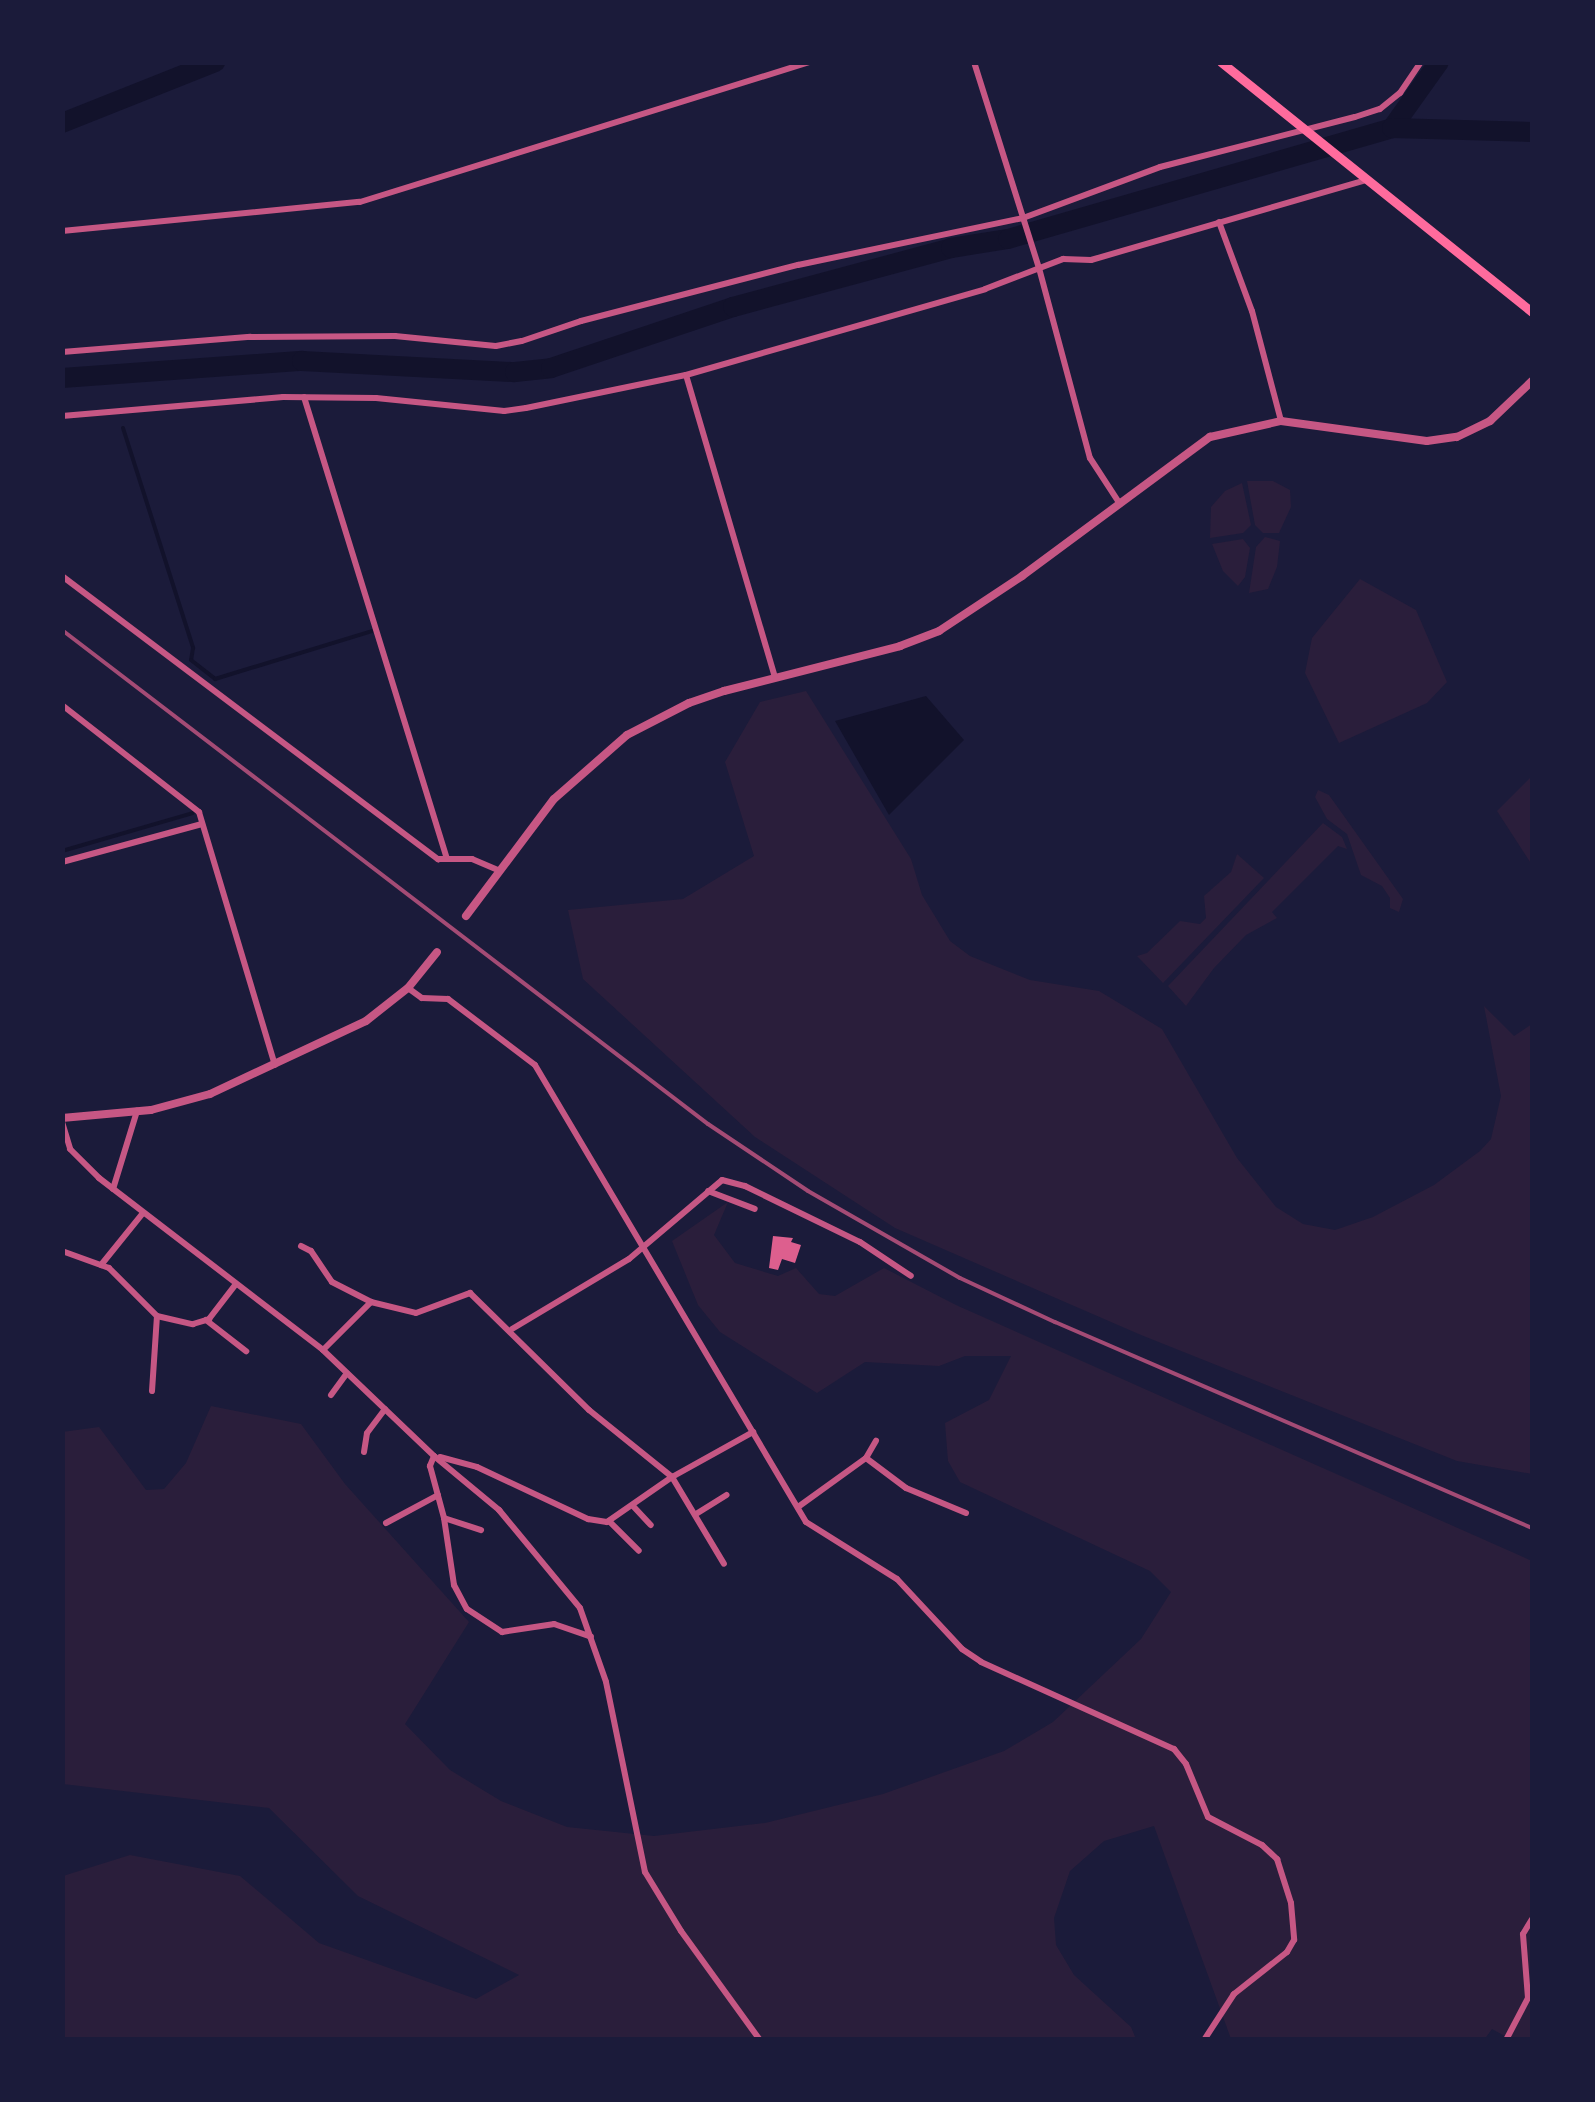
<!DOCTYPE html>
<html>
<head>
<meta charset="utf-8">
<style>
	body { margin:0 }
	#map { position:relative; width:1595px; height:2102px; overflow:hidden; background:#1b1b3a; font-family:"PT Sans",sans-serif }
	div>[style] { position:absolute }
	[style*='--x'] { left:calc(var(--x)*1px); top:calc(var(--y)*1px); width:calc(var(--w)*1px); rotate:calc(var(--a)*1deg) }
	.green>* { inset:0; background:#2a1e3b }
	.water>* { inset:0; background:#12122b }
	.stream>* { height:4px; margin:-2px; padding:0 2px; transform-origin:2px; border-radius:2px; background:#12122b }
	.river>* { height:20px; margin:-10px; padding:0 10px; transform-origin:10px; border-radius:10px; background:#12122b }
	.building>* { inset:0; background:#dd5f8e }
	.minor>* { height:6px; margin:-3px; padding:0 3px; transform-origin:3px; border-radius:3px; background:#c65784 }
	.tertiary>* { height:8px; margin:-4px; padding:0 4px; transform-origin:4px; border-radius:4px; background:#c65784 }
	.primary>* { height:9px; margin:-4.5px; padding:0 4.5px; transform-origin:4.5px; border-radius:4.5px; background:#ff6b9d }
	.rail>* { height:4px; margin:-2px; padding:0 2px; transform-origin:2px; border-radius:2px; background:#a44b75 }
	span { translate:-50% -50%; white-space:nowrap; text-align:center; line-height:1.15; -webkit-text-stroke:8px #1b1b3a; paint-order:stroke }
	.frame { position:absolute; inset:0; border:65px solid #1b1b3a; pointer-events:none }
</style>
</head>
<body>
<div id="map">
	<div class="green">
		<i style="clip-path:polygon(1247px 481px,1273px 481px,1290px 490px,1291px 507px,1279px 533px,1263px 533px,1255px 525px)"></i>
		<i style="clip-path:polygon(1242px 483px,1251px 525px,1243px 533px,1210px 538px,1211px 507px,1225px 491px)"></i>
		<i style="clip-path:polygon(1265px 537px,1280px 541px,1277px 567px,1268px 589px,1249px 593px,1256px 547px)"></i>
		<i style="clip-path:polygon(1243px 539px,1250px 548px,1245px 577px,1238px 586px,1223px 571px,1212px 544px)"></i>
		<i style="clip-path:polygon(1360px 579px,1416px 610px,1447px 682px,1427px 703px,1339px 743px,1305px 673px,1312px 638px)"></i>
		<i style="clip-path:polygon(806px 691px,911px 859px,922px 895px,950px 941px,970px 956px,1030px 980px,1099px 991px,1162px 1029px,1237px 1158px,1276px 1207px,1303px 1224px,1335px 1230px,1373px 1217px,1434px 1185px,1480px 1151px,1491px 1139px,1501px 1096px,1484px 1006px,1514px 1036px,1532px 1024px,1532px 1474px,1457px 1461px,1141px 1335px,895px 1228px,755px 1137px,583px 979px,568px 910px,683px 899px,754px 856px,725px 762px,760px 702px)"></i>
		<i style="clip-path:polygon(1530px 778px,1532px 778px,1532px 865px,1497px 811px)"></i>
		<i style="clip-path:polygon(1318px 790px,1329px 795px,1403px 899px,1399px 912px,1390px 908px,1390px 898px,1382px 886px,1361px 875px,1347px 834px,1327px 819px,1315px 797px)"></i>
		<i style="clip-path:polygon(1323px 823px,1342px 837px,1347px 849px,1338px 846px,1272px 912px,1277px 918px,1246px 935px,1214px 968px,1186px 1006px,1168px 986px)"></i>
		<i style="clip-path:polygon(1237px 854px,1264px 878px,1163px 983px,1137px 956px,1147px 953px,1180px 921px,1200px 924px,1206px 918px,1204px 896px,1231px 872px)"></i>
		<i style="clip-path:polygon(728px 1202px,714px 1235px,735px 1263px,778px 1276px,796px 1268px,819px 1294px,835px 1296px,884px 1268px,956px 1305px,1532px 1561px,1532px 2039px,1510px 2039px,1492px 2029px,1484px 2040px,1231px 2039px,1154px 1826px,1104px 1841px,1070px 1871px,1054px 1918px,1056px 1945px,1074px 1975px,1131px 2027px,1136px 2039px,63px 2039px,63px 1876px,130px 1855px,240px 1876px,319px 1943px,476px 1999px,519px 1975px,358px 1896px,269px 1808px,63px 1784px,62px 1432px,99px 1427px,146px 1490px,164px 1489px,186px 1463px,211px 1406px,301px 1424px,345px 1484px,469px 1622px,405px 1724px,450px 1770px,501px 1801px,567px 1827px,654px 1836px,765px 1823px,883px 1794px,1004px 1751px,1053px 1722px,1141px 1639px,1171px 1592px,1150px 1571px,960px 1482px,948px 1461px,945px 1423px,989px 1400px,1011px 1356px,965px 1356px,939px 1366px,865px 1362px,817px 1393px,720px 1332px,698px 1305px,672px 1241px)"></i>
	</div>
	<div class="water">
		<i style="clip-path:polygon(926px 696px,964px 740px,889px 815px,835px 721px)"></i>
	</div>
	<div class="stream">
		<i style="--x:123;--y:428;--w:231;--a:72.3"></i>
		<i style="--x:193;--y:648;--w:12;--a:99"></i>
		<i style="--x:191;--y:660;--w:31;--a:38"></i>
		<i style="--x:215;--y:679;--w:164;--a:-17"></i>
		<i style="--x:62;--y:851;--w:136;--a:-16.2"></i>
	</div>
	<div class="river">
		<i style="--x:62;--y:123;--w:165;--a:-21.7"></i>
		<i style="--x:1392;--y:128;--w:81;--a:-54.5"></i>
		<i style="--x:62;--y:378;--w:241;--a:-4.1"></i>
		<i style="--x:302;--y:361;--w:213;--a:3"></i>
		<i style="--x:515;--y:372;--w:36;--a:-6"></i>
		<i style="--x:551;--y:368;--w:192;--a:-18.5"></i>
		<i style="--x:733;--y:307;--w:226;--a:-15.1"></i>
		<i style="--x:951;--y:248;--w:58;--a:-9"></i>
		<i style="--x:1008;--y:239;--w:400;--a:-16.1"></i>
		<i style="--x:1392;--y:128;--w:140;--a:1.6"></i>
	</div>
	<div class="building">
		<i style="clip-path:polygon(773px 1236px,793px 1238px,791px 1242px,801px 1245px,795px 1263px,782px 1259px,778px 1270px,769px 1268px)"></i>
	</div>
	<div class="minor">
		<i style="--x:974;--y:62;--w:216;--a:72.5"></i>
		<i style="--x:1039;--y:268;--w:197;--a:75"></i>
		<i style="--x:1090;--y:458;--w:55;--a:56.9"></i>
		<i style="--x:1219;--y:222;--w:95;--a:69.7"></i>
		<i style="--x:1252;--y:311;--w:114;--a:75.2"></i>
		<i style="--x:62;--y:231;--w:299;--a:-5.6"></i>
		<i style="--x:360;--y:202;--w:471;--a:-17.3"></i>
		<i style="--x:62;--y:352;--w:189;--a:-4.6"></i>
		<i style="--x:250;--y:337;--w:145;--a:-0.4"></i>
		<i style="--x:395;--y:336;--w:101;--a:5.7"></i>
		<i style="--x:496;--y:346;--w:26;--a:-11"></i>
		<i style="--x:522;--y:341;--w:62;--a:-18.7"></i>
		<i style="--x:581;--y:321;--w:224;--a:-14.5"></i>
		<i style="--x:798;--y:265;--w:230;--a:-11.8"></i>
		<i style="--x:1023;--y:218;--w:146;--a:-20.4"></i>
		<i style="--x:1160;--y:167;--w:201;--a:-14.4"></i>
		<i style="--x:1355;--y:117;--w:26;--a:-18"></i>
		<i style="--x:1380;--y:109;--w:26;--a:-39"></i>
		<i style="--x:1400;--y:93;--w:37;--a:-56"></i>
		<i style="--x:686;--y:375;--w:316;--a:73.6"></i>
		<i style="--x:304;--y:397;--w:483;--a:72.8"></i>
		<i style="--x:62;--y:416;--w:222;--a:-4.9"></i>
		<i style="--x:283;--y:397;--w:93;--a:0.6"></i>
		<i style="--x:376;--y:398;--w:129;--a:5.8"></i>
		<i style="--x:504;--y:411;--w:22;--a:-8"></i>
		<i style="--x:526;--y:408;--w:163;--a:-11.7"></i>
		<i style="--x:686;--y:375;--w:311;--a:-16"></i>
		<i style="--x:985;--y:289;--w:84;--a:-21"></i>
		<i style="--x:1063;--y:259;--w:28;--a:2"></i>
		<i style="--x:1091;--y:260;--w:287;--a:-16.2"></i>
		<i style="--x:62;--y:576;--w:471;--a:37"></i>
		<i style="--x:438;--y:859;--w:34;--a:0"></i>
		<i style="--x:472;--y:859;--w:30;--a:23"></i>
		<i style="--x:62;--y:705;--w:174;--a:38"></i>
		<i style="--x:199;--y:812;--w:264;--a:73.3"></i>
		<i style="--x:62;--y:862;--w:145;--a:-15.2"></i>
		<i style="--x:408;--y:988;--w:17;--a:36"></i>
		<i style="--x:422;--y:998;--w:26;--a:2"></i>
		<i style="--x:448;--y:999;--w:109;--a:37.2"></i>
		<i style="--x:535;--y:1065;--w:531;--a:59.33"></i>
		<i style="--x:806;--y:1522;--w:107;--a:32.1"></i>
		<i style="--x:897;--y:1579;--w:96;--a:47.1"></i>
		<i style="--x:962;--y:1649;--w:23;--a:34"></i>
		<i style="--x:981;--y:1662;--w:212;--a:24.3"></i>
		<i style="--x:1174;--y:1749;--w:19;--a:51"></i>
		<i style="--x:1186;--y:1764;--w:57;--a:67.5"></i>
		<i style="--x:1208;--y:1817;--w:61;--a:27.4"></i>
		<i style="--x:1262;--y:1845;--w:21;--a:43"></i>
		<i style="--x:1277;--y:1859;--w:46;--a:72.3"></i>
		<i style="--x:1291;--y:1903;--w:37;--a:85"></i>
		<i style="--x:1294;--y:1940;--w:14;--a:120"></i>
		<i style="--x:1287;--y:1952;--w:68;--a:141.6"></i>
		<i style="--x:1234;--y:1994;--w:55;--a:123.1"></i>
		<i style="--x:62;--y:1122;--w:28;--a:73"></i>
		<i style="--x:70;--y:1149;--w:41;--a:45"></i>
		<i style="--x:99;--y:1178;--w:282;--a:37.5"></i>
		<i style="--x:323;--y:1350;--w:153;--a:43.7"></i>
		<i style="--x:434;--y:1456;--w:85;--a:39.7"></i>
		<i style="--x:499;--y:1510;--w:127;--a:50.4"></i>
		<i style="--x:580;--y:1608;--w:78;--a:70.6"></i>
		<i style="--x:606;--y:1682;--w:194;--a:78.4"></i>
		<i style="--x:645;--y:1872;--w:69;--a:58.6"></i>
		<i style="--x:681;--y:1931;--w:135;--a:54.1"></i>
		<i style="--x:113;--y:1189;--w:82;--a:-72.9"></i>
		<i style="--x:708;--y:1191;--w:50;--a:21"></i>
		<i style="--x:301;--y:1246;--w:11;--a:27"></i>
		<i style="--x:311;--y:1251;--w:37;--a:56"></i>
		<i style="--x:332;--y:1282;--w:44;--a:27.1"></i>
		<i style="--x:62;--y:1251;--w:50;--a:19.9"></i>
		<i style="--x:109;--y:1268;--w:68;--a:45"></i>
		<i style="--x:101;--y:1265;--w:67;--a:-51.1"></i>
		<i style="--x:206;--y:1320;--w:51;--a:37.8"></i>
		<i style="--x:512;--y:1329;--w:136;--a:-30.9"></i>
		<i style="--x:629;--y:1259;--w:122;--a:-40.3"></i>
		<i style="--x:722;--y:1180;--w:24;--a:15"></i>
		<i style="--x:745;--y:1186;--w:128;--a:26"></i>
		<i style="--x:860;--y:1242;--w:61;--a:33.7"></i>
		<i style="--x:323;--y:1350;--w:68;--a:-45"></i>
		<i style="--x:371;--y:1302;--w:46;--a:13.7"></i>
		<i style="--x:416;--y:1313;--w:58;--a:-20.3"></i>
		<i style="--x:470;--y:1293;--w:167;--a:44.5"></i>
		<i style="--x:589;--y:1410;--w:107;--a:38.9"></i>
		<i style="--x:672;--y:1477;--w:101;--a:59.1"></i>
		<i style="--x:152;--y:1391;--w:75;--a:-86.2"></i>
		<i style="--x:157;--y:1316;--w:37;--a:13"></i>
		<i style="--x:193;--y:1324;--w:17;--a:-17"></i>
		<i style="--x:209;--y:1319;--w:44;--a:-52.4"></i>
		<i style="--x:331;--y:1395;--w:27;--a:-54"></i>
		<i style="--x:364;--y:1452;--w:19;--a:-81"></i>
		<i style="--x:367;--y:1433;--w:30;--a:-53"></i>
		<i style="--x:434;--y:1456;--w:11;--a:112"></i>
		<i style="--x:430;--y:1466;--w:54;--a:74.9"></i>
		<i style="--x:444;--y:1518;--w:68;--a:81.5"></i>
		<i style="--x:454;--y:1585;--w:27;--a:62"></i>
		<i style="--x:467;--y:1609;--w:42;--a:33.3"></i>
		<i style="--x:502;--y:1632;--w:53;--a:-8.7"></i>
		<i style="--x:554;--y:1624;--w:39;--a:19"></i>
		<i style="--x:440;--y:1457;--w:38;--a:15"></i>
		<i style="--x:477;--y:1467;--w:123;--a:25.1"></i>
		<i style="--x:588;--y:1519;--w:19;--a:9"></i>
		<i style="--x:607;--y:1522;--w:79;--a:-34.7"></i>
		<i style="--x:672;--y:1477;--w:93;--a:-29.1"></i>
		<i style="--x:866;--y:1458;--w:20;--a:-60"></i>
		<i style="--x:633;--y:1506;--w:26;--a:47"></i>
		<i style="--x:798;--y:1507;--w:84;--a:-35.8"></i>
		<i style="--x:866;--y:1458;--w:50;--a:36.9"></i>
		<i style="--x:906;--y:1488;--w:65;--a:22.6"></i>
		<i style="--x:696;--y:1514;--w:36;--a:-32"></i>
		<i style="--x:444;--y:1518;--w:39;--a:18"></i>
		<i style="--x:609;--y:1521;--w:42;--a:45"></i>
		<i style="--x:386;--y:1523;--w:59;--a:-28.3"></i>
		<i style="--x:1506;--y:2040;--w:47;--a:-62.4"></i>
		<i style="--x:1528;--y:1998;--w:64;--a:-94.5"></i>
		<i style="--x:1523;--y:1934;--w:17;--a:-59"></i>
	</div>
	<div class="tertiary">
		<i style="--x:466;--y:916;--w:146;--a:-53.1"></i>
		<i style="--x:554;--y:799;--w:97;--a:-41.2"></i>
		<i style="--x:627;--y:735;--w:70;--a:-27.3"></i>
		<i style="--x:689;--y:703;--w:37;--a:-19"></i>
		<i style="--x:724;--y:691;--w:182;--a:-14.3"></i>
		<i style="--x:900;--y:646;--w:42;--a:-21"></i>
		<i style="--x:939;--y:631;--w:100;--a:-33.5"></i>
		<i style="--x:1022;--y:576;--w:234;--a:-36.5"></i>
		<i style="--x:1210;--y:437;--w:73;--a:-12.7"></i>
		<i style="--x:1281;--y:421;--w:147;--a:7.8"></i>
		<i style="--x:1427;--y:441;--w:30;--a:-8"></i>
		<i style="--x:1457;--y:437;--w:37;--a:-26"></i>
		<i style="--x:1490;--y:421;--w:58;--a:-43.6"></i>
		<i style="--x:62;--y:1118;--w:89;--a:-5.1"></i>
		<i style="--x:151;--y:1110;--w:61;--a:-15.2"></i>
		<i style="--x:210;--y:1094;--w:172;--a:-25.1"></i>
		<i style="--x:366;--y:1021;--w:53;--a:-38.2"></i>
		<i style="--x:408;--y:988;--w:46;--a:-51.1"></i>
	</div>
	<div class="primary">
		<i style="--x:1221;--y:62;--w:399;--a:38.8"></i>
	</div>
	<div class="rail">
		<i style="--x:62;--y:630;--w:813;--a:37.41"></i>
		<i style="--x:708;--y:1124;--w:120;--a:33.8"></i>
		<i style="--x:808;--y:1191;--w:175;--a:29.8"></i>
		<i style="--x:960;--y:1278;--w:105;--a:24.9"></i>
		<i style="--x:1055;--y:1322;--w:520;--a:23.36"></i>
	</div>
	<div class="frame"></div>
</div>
</body>
</html>
